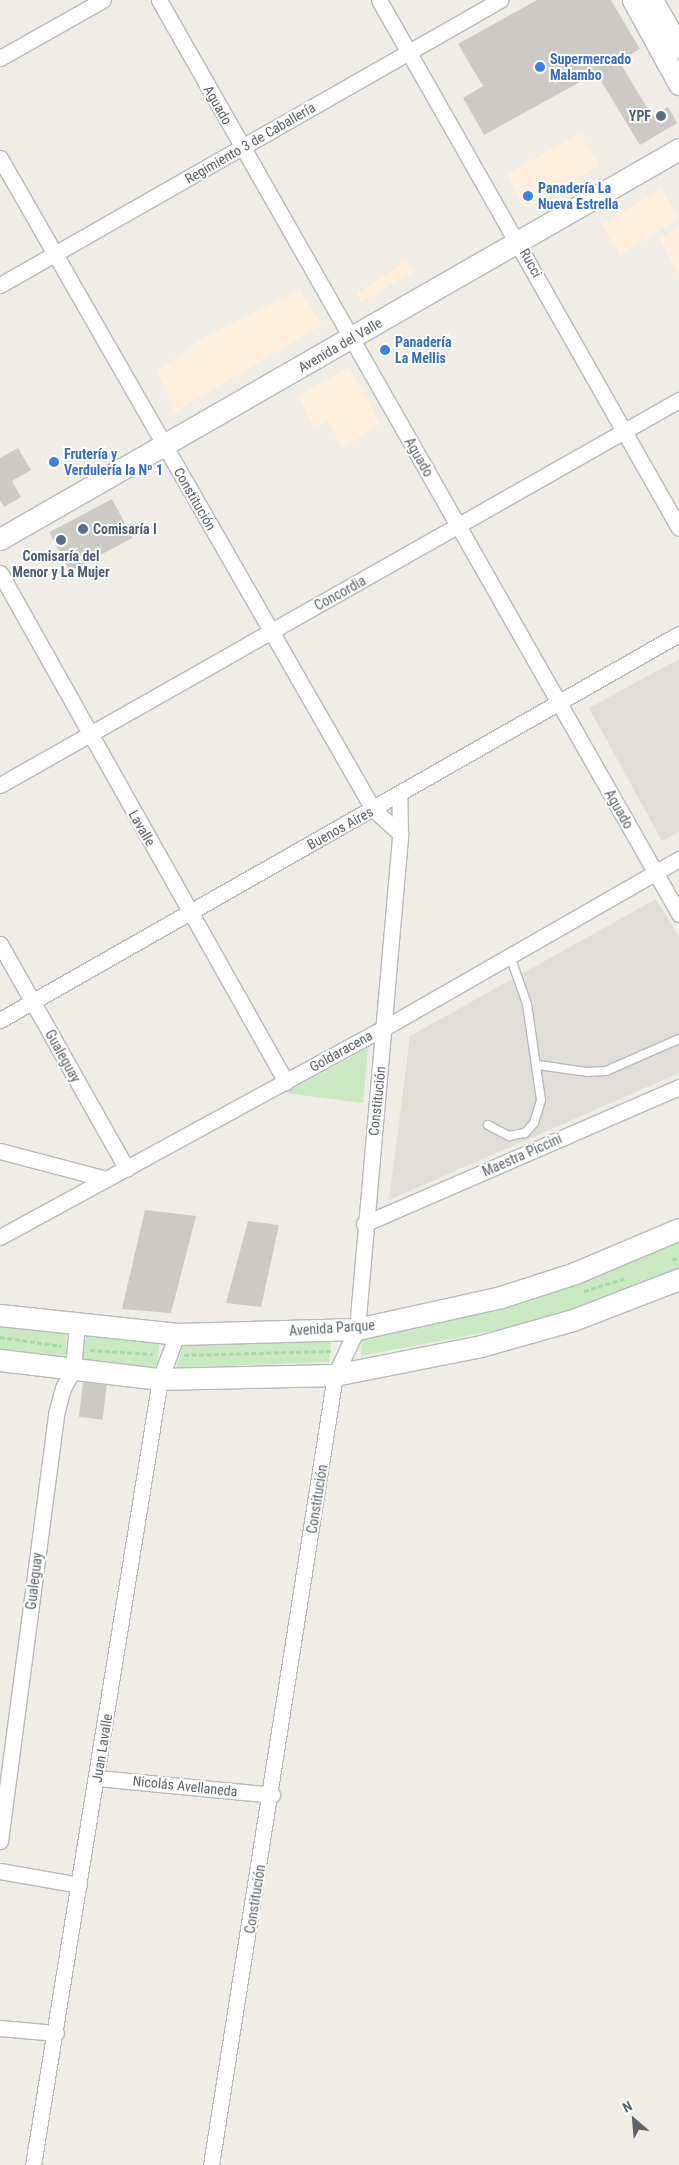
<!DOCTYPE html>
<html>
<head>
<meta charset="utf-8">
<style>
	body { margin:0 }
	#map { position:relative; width:679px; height:2165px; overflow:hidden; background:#f0ece6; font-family:"Roboto Condensed",sans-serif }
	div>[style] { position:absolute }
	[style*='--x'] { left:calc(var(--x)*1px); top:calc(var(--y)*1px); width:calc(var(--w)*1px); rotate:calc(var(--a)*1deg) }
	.commercial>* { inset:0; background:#ffefdc; transform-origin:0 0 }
	.industrial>* { inset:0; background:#e1deda }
	.green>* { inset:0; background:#cae9c2 }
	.building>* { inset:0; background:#cdc9c5; transform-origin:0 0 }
	.path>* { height:3px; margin-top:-1.5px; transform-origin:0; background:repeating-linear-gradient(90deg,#a4dba6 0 5px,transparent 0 7.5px) }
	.roads { filter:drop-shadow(1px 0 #b6babd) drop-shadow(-1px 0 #b6babd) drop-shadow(0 1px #b6babd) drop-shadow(0 -1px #b6babd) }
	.lane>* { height:8px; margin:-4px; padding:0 4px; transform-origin:4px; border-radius:4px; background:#fff }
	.street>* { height:15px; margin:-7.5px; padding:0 7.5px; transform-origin:7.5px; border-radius:7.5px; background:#fff }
	.secondary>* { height:21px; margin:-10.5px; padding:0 10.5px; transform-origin:10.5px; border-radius:10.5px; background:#fff }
	.dots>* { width:14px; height:14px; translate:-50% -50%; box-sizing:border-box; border:2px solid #fff; border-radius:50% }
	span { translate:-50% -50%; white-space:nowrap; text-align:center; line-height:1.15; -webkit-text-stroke:4px #fff; paint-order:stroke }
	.shop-label { font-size:14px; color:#366cbe; font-weight:700 }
	.left { translate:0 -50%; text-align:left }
	.street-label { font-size:14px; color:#5d6467 }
	.service-label { font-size:14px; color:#4e5e75; font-weight:700 }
	.right { translate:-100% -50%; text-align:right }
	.north { position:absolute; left:609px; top:2095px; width:50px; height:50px; -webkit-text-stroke:4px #fff; paint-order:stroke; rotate:333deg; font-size:14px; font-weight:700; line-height:20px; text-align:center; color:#5d6467 }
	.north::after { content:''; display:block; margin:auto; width:18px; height:22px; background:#5d6467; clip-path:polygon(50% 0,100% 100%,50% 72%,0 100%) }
</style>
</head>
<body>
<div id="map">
	<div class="commercial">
		<i style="clip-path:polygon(580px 133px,600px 165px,529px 209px,522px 204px,507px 174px)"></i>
		<i style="left:661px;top:189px;width:35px;height:69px;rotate:59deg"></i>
		<i style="clip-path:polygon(679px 227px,679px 275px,659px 238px)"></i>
		<i style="clip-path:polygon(406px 261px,414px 272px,361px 302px,357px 293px)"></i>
		<i style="clip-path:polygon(300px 290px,322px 325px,175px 412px,157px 371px,203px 338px)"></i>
		<i style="clip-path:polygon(349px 367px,380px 424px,342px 449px,328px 420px,314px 427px,298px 396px)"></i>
	</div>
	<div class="industrial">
		<i style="clip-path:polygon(679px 659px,679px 832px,662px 841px,589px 708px)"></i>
		<i style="clip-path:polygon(656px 899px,679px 937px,679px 1073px,389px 1200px,410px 1036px)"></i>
	</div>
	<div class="green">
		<i style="clip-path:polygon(368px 1048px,363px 1103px,285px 1093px)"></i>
		<i style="clip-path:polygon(679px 1240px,679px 1272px,658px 1282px,514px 1327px,361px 1356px,362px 1334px,504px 1303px)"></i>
		<i style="clip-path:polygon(0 1322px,66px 1332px,66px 1361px,0 1349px)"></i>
		<i style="clip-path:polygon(86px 1336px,160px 1339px,157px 1370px,82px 1363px)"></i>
		<i style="clip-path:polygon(331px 1340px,329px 1362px,176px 1368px,184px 1343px)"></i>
	</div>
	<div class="building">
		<i style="clip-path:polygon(537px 0,611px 0,640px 49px,619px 61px,652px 116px,668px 107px,677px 123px,640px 145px,596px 73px,484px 135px,463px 98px,483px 86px,458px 44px)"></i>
		<i style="clip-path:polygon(18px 448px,31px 470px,12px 481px,21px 497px,4px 507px,0 500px,0 458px)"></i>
		<i style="left:112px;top:499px;width:44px;height:71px;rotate:62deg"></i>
		<i style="clip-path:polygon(145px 1210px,196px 1216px,171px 1313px,122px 1309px)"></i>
		<i style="clip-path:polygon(248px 1221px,279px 1225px,261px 1307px,226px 1303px)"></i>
		<i style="left:83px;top:1382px;width:24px;height:35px;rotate:7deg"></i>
	</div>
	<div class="path">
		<i style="--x:672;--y:1260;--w:8;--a:-23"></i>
		<i style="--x:584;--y:1291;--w:44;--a:-17.2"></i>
		<i style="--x:0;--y:1337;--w:62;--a:8.4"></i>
		<i style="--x:90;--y:1350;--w:63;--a:3.6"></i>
		<i style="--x:184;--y:1355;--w:147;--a:-1.6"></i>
	</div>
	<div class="roads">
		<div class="lane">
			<i style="--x:538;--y:1065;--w:49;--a:8.1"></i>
			<i style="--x:587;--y:1072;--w:19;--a:-3"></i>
			<i style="--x:606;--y:1071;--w:80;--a:-23.7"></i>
			<i style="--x:488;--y:1125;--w:24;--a:28"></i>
			<i style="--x:509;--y:1136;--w:16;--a:-11"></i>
			<i style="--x:525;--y:1133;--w:13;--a:-48"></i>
			<i style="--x:534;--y:1123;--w:24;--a:-73"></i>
			<i style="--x:541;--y:1100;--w:97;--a:-98.3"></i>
			<i style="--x:527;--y:1004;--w:51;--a:-109.5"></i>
		</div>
		<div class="street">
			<i style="--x:159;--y:0;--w:1052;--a:60.36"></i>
			<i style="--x:379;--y:0;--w:607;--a:60.4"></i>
			<i style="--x:0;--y:58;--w:118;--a:-29.4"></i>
			<i style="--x:0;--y:158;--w:750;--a:60.19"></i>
			<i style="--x:373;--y:809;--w:36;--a:42"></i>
			<i style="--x:0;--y:285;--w:576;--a:-29.68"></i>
			<i style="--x:0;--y:573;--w:584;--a:60.67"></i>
			<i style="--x:0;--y:785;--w:781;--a:-29.55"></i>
			<i style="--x:0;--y:944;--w:258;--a:60.6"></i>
			<i style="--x:0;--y:1020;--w:781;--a:-29.62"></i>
			<i style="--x:0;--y:1151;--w:110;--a:14.8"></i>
			<i style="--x:364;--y:1224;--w:344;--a:-23.5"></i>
			<i style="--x:0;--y:1237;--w:437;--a:-28.6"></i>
			<i style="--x:384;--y:1028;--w:340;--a:-29.8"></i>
			<i style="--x:97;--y:1778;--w:176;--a:5.5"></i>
			<i style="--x:0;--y:1841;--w:431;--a:-82.5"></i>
			<i style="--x:56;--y:1414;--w:27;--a:-75"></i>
			<i style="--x:63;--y:1388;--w:21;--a:-61"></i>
			<i style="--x:73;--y:1370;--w:47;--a:-85.1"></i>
			<i style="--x:0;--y:1871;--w:80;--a:10"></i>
			<i style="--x:0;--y:2028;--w:56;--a:5.1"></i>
			<i style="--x:33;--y:2165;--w:796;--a:-80.82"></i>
			<i style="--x:160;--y:1379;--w:48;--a:-69.3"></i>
			<i style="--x:211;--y:2165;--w:800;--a:-81.08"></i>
			<i style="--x:335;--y:1375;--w:51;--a:-64.4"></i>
			<i style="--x:357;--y:1329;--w:498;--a:-85"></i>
			<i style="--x:400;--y:833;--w:39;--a:-91"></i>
		</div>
		<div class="secondary">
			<i style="--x:633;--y:0;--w:96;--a:61.3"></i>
			<i style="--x:652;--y:0;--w:54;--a:60.1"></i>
			<i style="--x:0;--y:539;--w:783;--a:-29.87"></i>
			<i style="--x:0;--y:1315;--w:178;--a:6.1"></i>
			<i style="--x:177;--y:1334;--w:180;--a:-1.6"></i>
			<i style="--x:357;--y:1329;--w:148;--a:-12.5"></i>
			<i style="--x:501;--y:1297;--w:78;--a:-18"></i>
			<i style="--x:575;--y:1273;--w:113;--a:-22.9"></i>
			<i style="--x:0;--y:1360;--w:161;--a:6.8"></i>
			<i style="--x:160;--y:1379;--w:175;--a:-1.3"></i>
			<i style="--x:335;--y:1375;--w:149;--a:-11.2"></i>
			<i style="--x:481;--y:1346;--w:96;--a:-15.8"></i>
			<i style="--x:573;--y:1320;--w:114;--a:-21.1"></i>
		</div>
	</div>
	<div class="dots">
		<i style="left:540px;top:67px;background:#3f7fe0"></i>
		<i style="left:661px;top:116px;background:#5c6f8a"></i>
		<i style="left:528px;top:196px;background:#3f7fe0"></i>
		<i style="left:385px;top:350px;background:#3f7fe0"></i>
		<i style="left:54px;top:462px;background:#3f7fe0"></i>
		<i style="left:83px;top:529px;background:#5c6f8a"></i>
		<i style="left:61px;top:540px;background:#5c6f8a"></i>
	</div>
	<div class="shop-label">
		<span class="left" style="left:550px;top:67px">Supermercado<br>Malambo</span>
		<span class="left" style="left:538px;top:196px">Panadería La<br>Nueva Estrella</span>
		<span class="left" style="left:395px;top:350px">Panadería<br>La Mellis</span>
		<span class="left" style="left:64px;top:462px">Frutería y<br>Verdulería la Nº 1</span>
	</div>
	<div class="street-label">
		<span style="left:218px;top:105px;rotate:60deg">Aguado</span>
		<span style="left:250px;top:143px;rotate:-30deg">Regimiento 3 de Caballería</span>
		<span style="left:531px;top:263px;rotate:61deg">Rucci</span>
		<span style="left:340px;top:345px;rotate:-30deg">Avenida del Valle</span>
		<span style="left:419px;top:457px;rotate:60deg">Aguado</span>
		<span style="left:195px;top:499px;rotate:60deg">Constitución</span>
		<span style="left:340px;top:593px;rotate:-29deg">Concordia</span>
		<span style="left:619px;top:809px;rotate:60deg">Aguado</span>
		<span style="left:142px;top:828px;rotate:60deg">Lavalle</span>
		<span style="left:340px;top:828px;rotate:-29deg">Buenos Aires</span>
		<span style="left:341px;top:1051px;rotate:-29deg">Goldaracena</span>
		<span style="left:63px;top:1056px;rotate:61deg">Gualeguay</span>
		<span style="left:377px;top:1101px;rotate:-84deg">Constitución</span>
		<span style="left:522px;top:1155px;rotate:-24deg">Maestra Piccini</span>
		<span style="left:332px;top:1328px;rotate:-4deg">Avenida Parque</span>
		<span style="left:317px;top:1499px;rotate:-81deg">Constitución</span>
		<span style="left:34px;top:1581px;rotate:-83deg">Gualeguay</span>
		<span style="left:102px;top:1748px;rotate:-81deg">Juan Lavalle</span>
		<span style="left:185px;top:1786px;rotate:6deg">Nicolás Avellaneda</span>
		<span style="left:255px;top:1899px;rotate:-81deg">Constitución</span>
	</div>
	<div class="service-label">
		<span class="right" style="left:651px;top:116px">YPF</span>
		<span class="left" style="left:93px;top:529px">Comisaría I</span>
		<span style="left:61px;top:564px">Comisaría del<br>Menor y La Mujer</span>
	</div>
	<div class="north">N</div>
</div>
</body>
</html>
